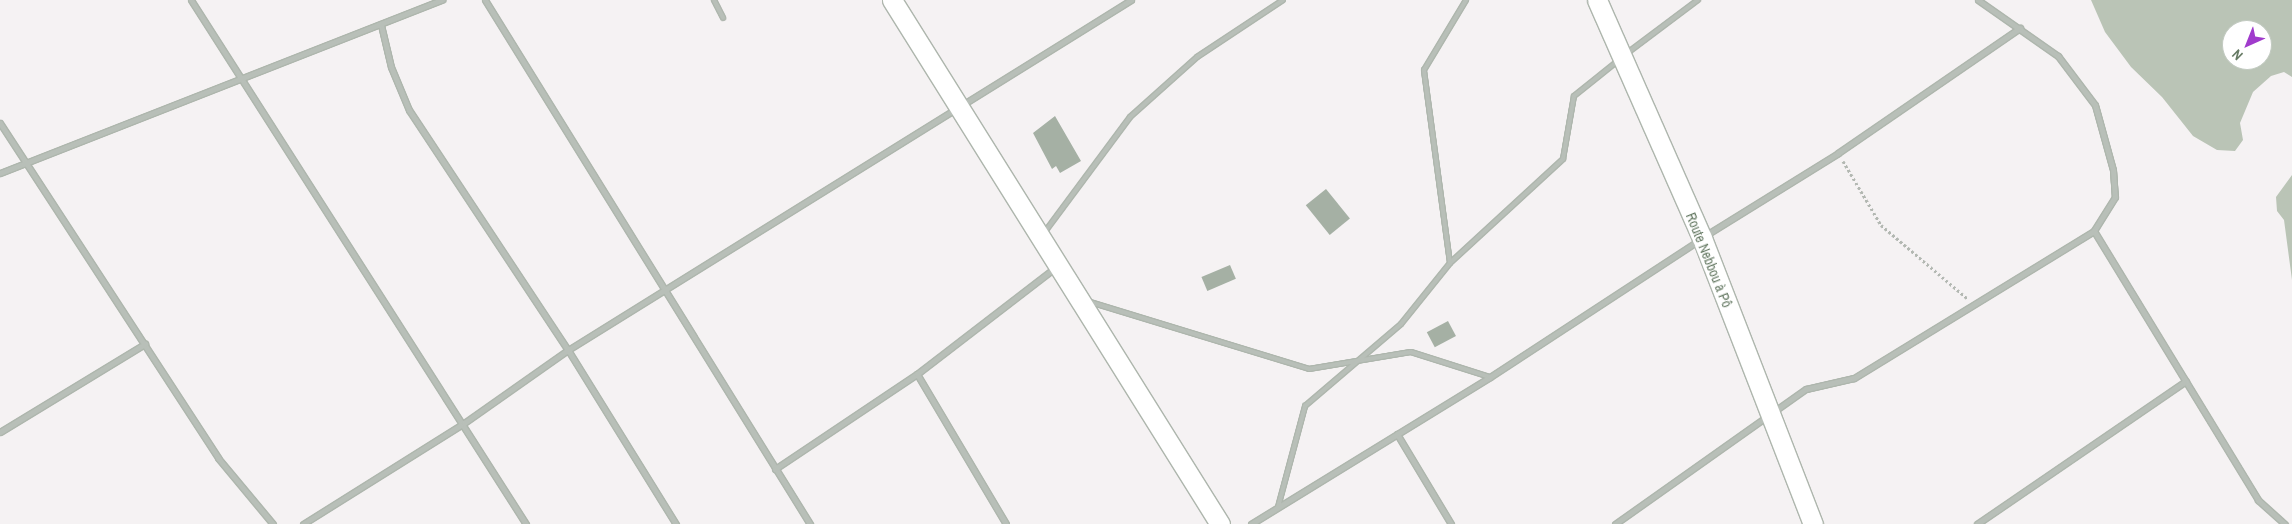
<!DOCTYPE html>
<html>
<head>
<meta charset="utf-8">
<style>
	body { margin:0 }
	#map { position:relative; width:2292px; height:524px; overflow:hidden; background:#f5f2f3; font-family:"Archivo Narrow",sans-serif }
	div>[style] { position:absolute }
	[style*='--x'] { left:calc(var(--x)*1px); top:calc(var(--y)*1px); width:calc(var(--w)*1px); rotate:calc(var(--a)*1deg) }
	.water>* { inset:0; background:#bac4b6 }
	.building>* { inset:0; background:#a5b0a4; transform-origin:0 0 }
	.path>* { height:3px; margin-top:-1.5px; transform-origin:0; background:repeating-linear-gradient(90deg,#b3b8b2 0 2.5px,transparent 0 5px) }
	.roads { filter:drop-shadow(1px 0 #aeb6ad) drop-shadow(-1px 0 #aeb6ad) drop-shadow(0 1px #aeb6ad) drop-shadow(0 -1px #aeb6ad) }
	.lane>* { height:4px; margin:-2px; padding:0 2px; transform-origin:2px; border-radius:2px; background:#b8bfb8 }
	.street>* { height:5px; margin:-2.5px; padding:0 2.5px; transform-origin:2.5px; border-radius:2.5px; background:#b8bfb8 }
	.secondary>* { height:19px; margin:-9.5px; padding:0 9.5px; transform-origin:9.5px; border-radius:9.5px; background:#fff }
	span { translate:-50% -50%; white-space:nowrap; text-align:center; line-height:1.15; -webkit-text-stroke:5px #fff; paint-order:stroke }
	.street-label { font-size:14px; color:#667a64 }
	.north { position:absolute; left:2222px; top:20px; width:50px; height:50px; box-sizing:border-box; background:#fff; border:1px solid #c2cac1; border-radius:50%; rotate:224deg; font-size:14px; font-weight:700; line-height:20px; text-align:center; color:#667a64 }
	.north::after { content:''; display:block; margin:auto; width:18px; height:22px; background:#a03bcc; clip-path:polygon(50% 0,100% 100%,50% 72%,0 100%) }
</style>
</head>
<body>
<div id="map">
	<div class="water">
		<i style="clip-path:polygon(evenodd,2091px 0,2292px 0,2292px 77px,2284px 72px,2271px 76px,2253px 92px,2240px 123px,2243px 140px,2235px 151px,2217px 150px,2193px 136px,2162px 97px,2131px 67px,2105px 32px,2091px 0,2232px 30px,2262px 30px,2262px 60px,2232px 60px,2232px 30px)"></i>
		<i style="clip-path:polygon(2292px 175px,2292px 280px,2284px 220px,2277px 211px,2276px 197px)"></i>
	</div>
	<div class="building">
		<i style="clip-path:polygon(1055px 116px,1081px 161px,1060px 173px,1056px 166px,1052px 169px,1033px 133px)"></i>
		<i style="left:1326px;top:189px;width:38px;height:26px;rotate:51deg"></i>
		<i style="left:1230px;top:265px;width:15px;height:31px;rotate:67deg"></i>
		<i style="left:1448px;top:321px;width:17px;height:24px;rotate:62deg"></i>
	</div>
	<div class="path">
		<i style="--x:1843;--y:161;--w:74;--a:59.3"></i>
		<i style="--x:1881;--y:225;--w:114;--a:40.4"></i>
	</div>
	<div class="roads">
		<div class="lane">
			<i style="--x:714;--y:0;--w:20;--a:63"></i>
			<i style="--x:1626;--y:54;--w:90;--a:-36.9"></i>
			<i style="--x:1044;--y:233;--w:144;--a:-53.4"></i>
			<i style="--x:1130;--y:117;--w:90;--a:-41.8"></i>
			<i style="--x:1197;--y:57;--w:103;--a:-33.5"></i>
			<i style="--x:1450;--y:263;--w:154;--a:-42.6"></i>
			<i style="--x:1563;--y:159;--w:64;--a:-80.1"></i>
			<i style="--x:1574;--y:96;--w:58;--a:-38.7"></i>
			<i style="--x:1090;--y:302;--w:229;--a:17"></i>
			<i style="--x:1309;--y:369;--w:103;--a:-9.5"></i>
			<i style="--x:1411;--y:352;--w:83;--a:17.6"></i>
			<i style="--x:1278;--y:507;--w:105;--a:-75"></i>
			<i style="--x:1305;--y:406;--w:126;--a:-40.5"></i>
			<i style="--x:1401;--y:324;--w:78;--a:-51.2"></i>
			<i style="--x:1450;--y:263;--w:195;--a:-97.7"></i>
			<i style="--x:1424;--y:70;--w:82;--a:-59"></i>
		</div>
		<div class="street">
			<i style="--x:191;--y:0;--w:622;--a:57.41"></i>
			<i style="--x:485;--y:0;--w:617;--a:58.19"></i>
			<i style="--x:1978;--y:0;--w:98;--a:35"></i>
			<i style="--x:2058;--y:56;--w:61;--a:52.9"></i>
			<i style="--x:2095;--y:105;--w:67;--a:74.5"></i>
			<i style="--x:2113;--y:170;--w:27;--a:86"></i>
			<i style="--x:2115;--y:197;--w:40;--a:122"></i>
			<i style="--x:2094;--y:231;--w:315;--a:58.6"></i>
			<i style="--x:2258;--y:500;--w:36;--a:42"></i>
			<i style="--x:381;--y:25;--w:43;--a:76.6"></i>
			<i style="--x:391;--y:67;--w:47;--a:67.3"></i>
			<i style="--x:409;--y:110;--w:288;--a:56.5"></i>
			<i style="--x:568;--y:350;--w:205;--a:58.2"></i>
			<i style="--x:0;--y:123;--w:400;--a:56.9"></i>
			<i style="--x:218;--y:458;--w:86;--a:50.2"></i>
			<i style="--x:0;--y:173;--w:475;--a:-21.4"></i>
			<i style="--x:1706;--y:235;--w:155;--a:-31.8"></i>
			<i style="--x:1838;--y:153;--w:221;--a:-34.5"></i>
			<i style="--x:917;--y:374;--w:174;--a:59.3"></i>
			<i style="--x:0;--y:432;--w:170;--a:-31.3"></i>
			<i style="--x:1397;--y:434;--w:105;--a:59"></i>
			<i style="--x:775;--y:469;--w:171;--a:-33.8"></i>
			<i style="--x:917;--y:374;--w:175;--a:-37.6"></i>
			<i style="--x:303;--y:524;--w:190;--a:-32.1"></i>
			<i style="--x:464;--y:423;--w:127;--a:-35.1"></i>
			<i style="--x:568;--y:350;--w:663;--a:-31.87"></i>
			<i style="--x:1251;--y:524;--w:281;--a:-31.6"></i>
			<i style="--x:1490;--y:377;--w:250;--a:-33.2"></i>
			<i style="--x:1615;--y:524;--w:234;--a:-35.3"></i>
			<i style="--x:1806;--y:389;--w:49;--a:-12.9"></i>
			<i style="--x:1854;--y:378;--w:281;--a:-31.5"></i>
			<i style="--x:1977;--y:524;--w:253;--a:-34.4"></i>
		</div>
		<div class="secondary">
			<i style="--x:892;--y:0;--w:618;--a:57.96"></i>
			<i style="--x:1597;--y:0;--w:260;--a:66.2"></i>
			<i style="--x:1702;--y:238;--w:307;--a:68.8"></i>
		</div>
	</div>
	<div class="street-label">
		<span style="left:1709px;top:260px;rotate:68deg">Route Nebbou à Pô</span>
	</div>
	<div class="north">N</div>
</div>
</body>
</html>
